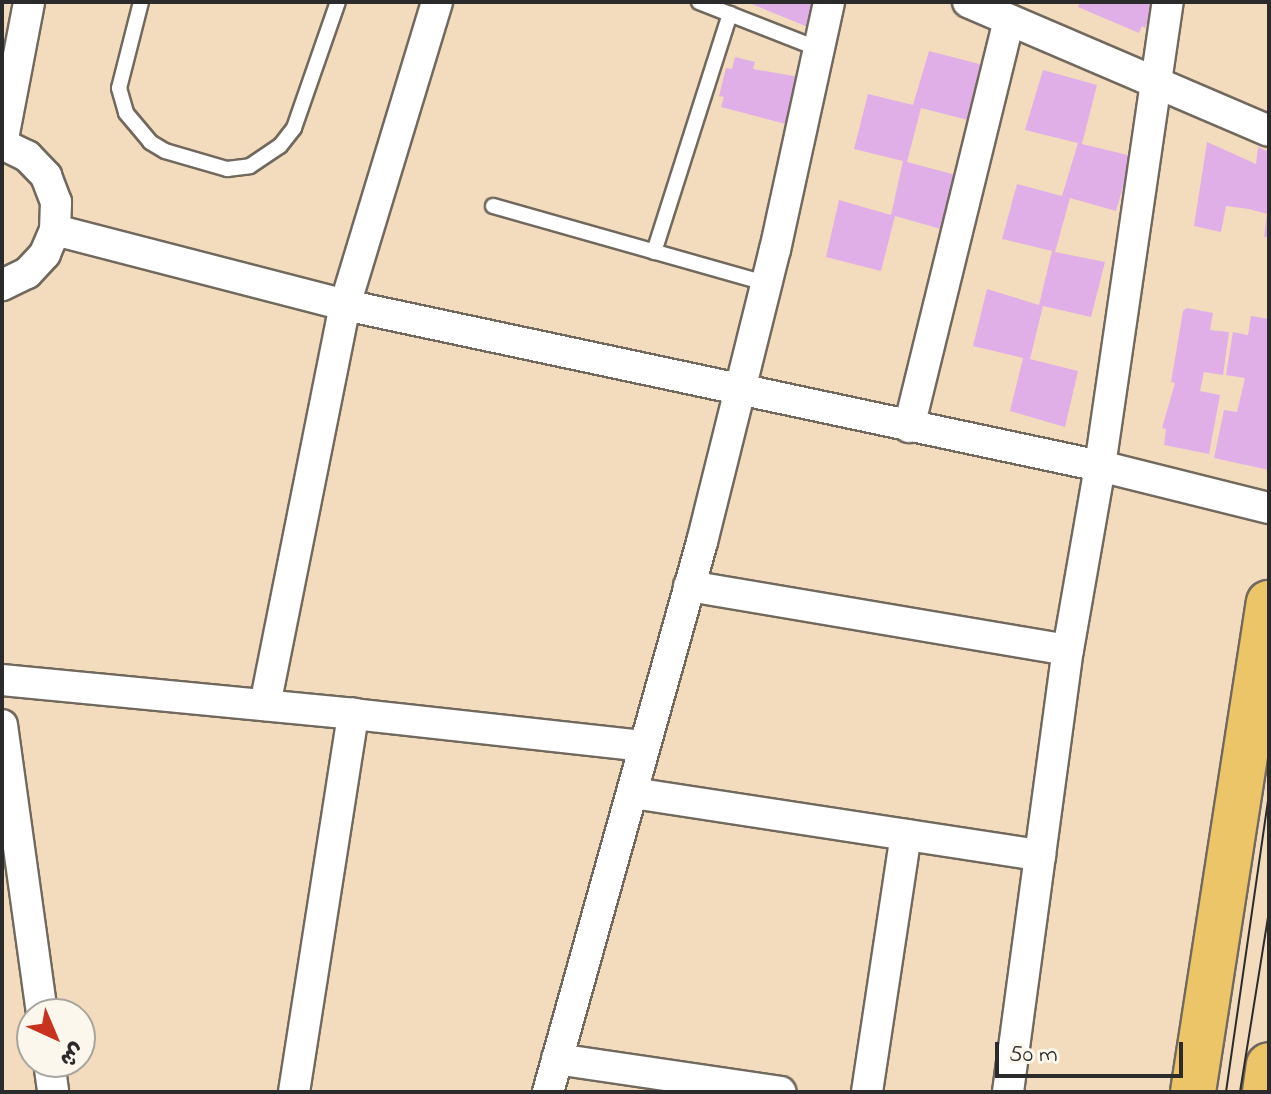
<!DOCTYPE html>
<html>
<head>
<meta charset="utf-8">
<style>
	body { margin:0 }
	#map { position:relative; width:1271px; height:1094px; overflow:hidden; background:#f3dbbe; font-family:"Indie Flower","Playpen Sans Arabic",sans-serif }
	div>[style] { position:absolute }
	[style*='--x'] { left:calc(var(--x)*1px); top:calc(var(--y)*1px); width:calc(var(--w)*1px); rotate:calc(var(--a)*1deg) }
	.building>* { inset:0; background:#e0afe7 }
	.roads { filter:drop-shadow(2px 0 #71695e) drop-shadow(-2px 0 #71695e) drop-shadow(0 2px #71695e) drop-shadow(0 -2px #71695e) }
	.service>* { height:14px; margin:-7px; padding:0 7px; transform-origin:7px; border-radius:7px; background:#fff }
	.minor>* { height:30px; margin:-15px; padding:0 15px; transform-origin:15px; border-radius:15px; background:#fff }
	.primary>* { height:44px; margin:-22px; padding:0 22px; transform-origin:22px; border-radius:22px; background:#edc569 }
	.tram>* { height:2px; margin:-1px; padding:0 1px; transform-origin:1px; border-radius:1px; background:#2b2b2b }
	span { translate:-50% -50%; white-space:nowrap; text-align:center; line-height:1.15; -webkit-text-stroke:7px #fbf7ec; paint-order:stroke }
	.frame { position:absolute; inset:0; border:4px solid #2b2b2b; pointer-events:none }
	.north { position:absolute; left:16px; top:998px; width:80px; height:80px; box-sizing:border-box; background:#fbf7ec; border:2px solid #a8a59f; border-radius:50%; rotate:136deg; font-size:22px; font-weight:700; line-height:32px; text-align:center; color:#2b2b2b }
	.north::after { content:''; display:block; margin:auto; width:28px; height:36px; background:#c8321e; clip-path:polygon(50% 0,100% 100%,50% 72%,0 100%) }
	.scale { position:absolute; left:995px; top:1042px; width:188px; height:36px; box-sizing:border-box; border:4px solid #2b2b2b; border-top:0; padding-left:10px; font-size:24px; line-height:28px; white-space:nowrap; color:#2b2b2b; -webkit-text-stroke:6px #fbf7ec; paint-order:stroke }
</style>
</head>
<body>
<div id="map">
	<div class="building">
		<i style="clip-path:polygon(747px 2px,822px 2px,808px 27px)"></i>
		<i style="clip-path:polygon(1080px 2px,1157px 2px,1145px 28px,1142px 26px,1139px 33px,1078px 7px)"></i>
		<i style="clip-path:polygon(929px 51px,983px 65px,968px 120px,921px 108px,907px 162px,956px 175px,941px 229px,895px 216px,881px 271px,826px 257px,839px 200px,891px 215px,903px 161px,854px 149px,868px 94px,913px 105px)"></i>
		<i style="clip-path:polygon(735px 57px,755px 62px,753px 69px,805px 78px,793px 126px,721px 107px,724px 97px,719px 96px,726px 68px,732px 69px)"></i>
		<i style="clip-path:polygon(1043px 70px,1097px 85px,1082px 144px,1132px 156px,1116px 211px,1070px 198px,1055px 252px,1105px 262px,1091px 317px,1043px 306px,1030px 359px,1078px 371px,1065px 427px,1010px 411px,1023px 358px,973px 346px,987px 289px,1039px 305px,1052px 251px,1002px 239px,1017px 184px,1062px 196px,1078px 143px,1025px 130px)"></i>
		<i style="clip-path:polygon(1207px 142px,1256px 164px,1258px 147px,1269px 152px,1269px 237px,1264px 237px,1267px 214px,1249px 209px,1226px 206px,1221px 232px,1194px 226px)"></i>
		<i style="clip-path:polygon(1187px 308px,1213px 313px,1210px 330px,1229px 332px,1223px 375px,1204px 372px,1200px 391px,1220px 395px,1209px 454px,1164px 445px,1166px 429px,1162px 428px,1175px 383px,1171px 382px,1183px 311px)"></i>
		<i style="clip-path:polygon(1251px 316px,1269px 319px,1269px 470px,1214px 458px,1224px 410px,1237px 412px,1245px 378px,1226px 375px,1233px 332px,1248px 335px)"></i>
	</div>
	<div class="roads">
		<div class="service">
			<i style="--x:141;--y:2;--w:89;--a:104.3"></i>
			<i style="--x:119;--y:88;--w:26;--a:74"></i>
			<i style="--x:126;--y:113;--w:38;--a:50"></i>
			<i style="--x:150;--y:142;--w:17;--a:31"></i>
			<i style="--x:165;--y:151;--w:65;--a:16.2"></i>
			<i style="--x:227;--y:169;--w:23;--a:-7"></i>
			<i style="--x:250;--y:166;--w:36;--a:-34"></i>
			<i style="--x:280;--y:146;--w:23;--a:-52"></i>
			<i style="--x:294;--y:128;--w:133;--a:-70.8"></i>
			<i style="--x:699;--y:2;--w:129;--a:21.4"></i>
			<i style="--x:493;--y:206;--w:284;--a:15.8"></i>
			<i style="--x:654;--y:252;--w:250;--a:-72.3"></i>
		</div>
		<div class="minor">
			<i style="--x:968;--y:2;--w:327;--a:23.2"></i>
			<i style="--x:2;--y:144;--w:28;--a:26"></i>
			<i style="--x:27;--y:156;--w:28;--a:46"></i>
			<i style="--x:46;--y:176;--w:28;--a:69"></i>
			<i style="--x:56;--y:202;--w:28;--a:92"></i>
			<i style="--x:55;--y:230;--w:26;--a:113"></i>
			<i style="--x:45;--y:254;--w:26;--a:133"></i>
			<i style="--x:27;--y:273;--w:28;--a:154"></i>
			<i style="--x:2;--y:144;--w:145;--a:-79.2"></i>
			<i style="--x:55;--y:230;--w:300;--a:14.5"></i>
			<i style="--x:345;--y:305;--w:772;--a:12.04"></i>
			<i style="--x:1100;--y:466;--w:174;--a:14"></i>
			<i style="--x:909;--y:427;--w:419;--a:-76.2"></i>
			<i style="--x:689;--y:586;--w:384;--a:9.6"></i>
			<i style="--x:2;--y:680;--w:353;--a:5.5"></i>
			<i style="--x:353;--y:714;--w:292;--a:6.3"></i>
			<i style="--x:265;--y:705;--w:408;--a:-78.7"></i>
			<i style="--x:345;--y:305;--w:317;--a:-73.1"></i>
			<i style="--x:2;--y:725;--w:292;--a:82.1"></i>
			<i style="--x:633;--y:793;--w:412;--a:8.7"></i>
			<i style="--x:557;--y:1059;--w:226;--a:8.4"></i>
			<i style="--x:49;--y:1062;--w:30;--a:82"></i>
			<i style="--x:294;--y:1092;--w:383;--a:-81.1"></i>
			<i style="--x:548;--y:1092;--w:571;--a:-74.36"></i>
			<i style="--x:702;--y:542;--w:301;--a:-76"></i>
			<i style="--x:775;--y:250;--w:254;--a:-77.7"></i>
			<i style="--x:867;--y:1092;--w:260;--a:-81.4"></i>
			<i style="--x:1008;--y:1092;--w:446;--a:-82.3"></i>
			<i style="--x:1068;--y:650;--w:187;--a:-80.1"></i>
			<i style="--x:1100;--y:466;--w:469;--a:-81.7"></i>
		</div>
		<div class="primary">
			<i style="--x:1193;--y:1092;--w:495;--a:-81.2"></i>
			<i style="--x:1265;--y:1092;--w:27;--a:-82"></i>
		</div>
	</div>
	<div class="tram">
		<i style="--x:1226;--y:1092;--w:300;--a:-81.8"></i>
		<i style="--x:1240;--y:1092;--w:183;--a:-80.9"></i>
	</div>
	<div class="frame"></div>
	<div class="north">ش</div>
	<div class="scale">50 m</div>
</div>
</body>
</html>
